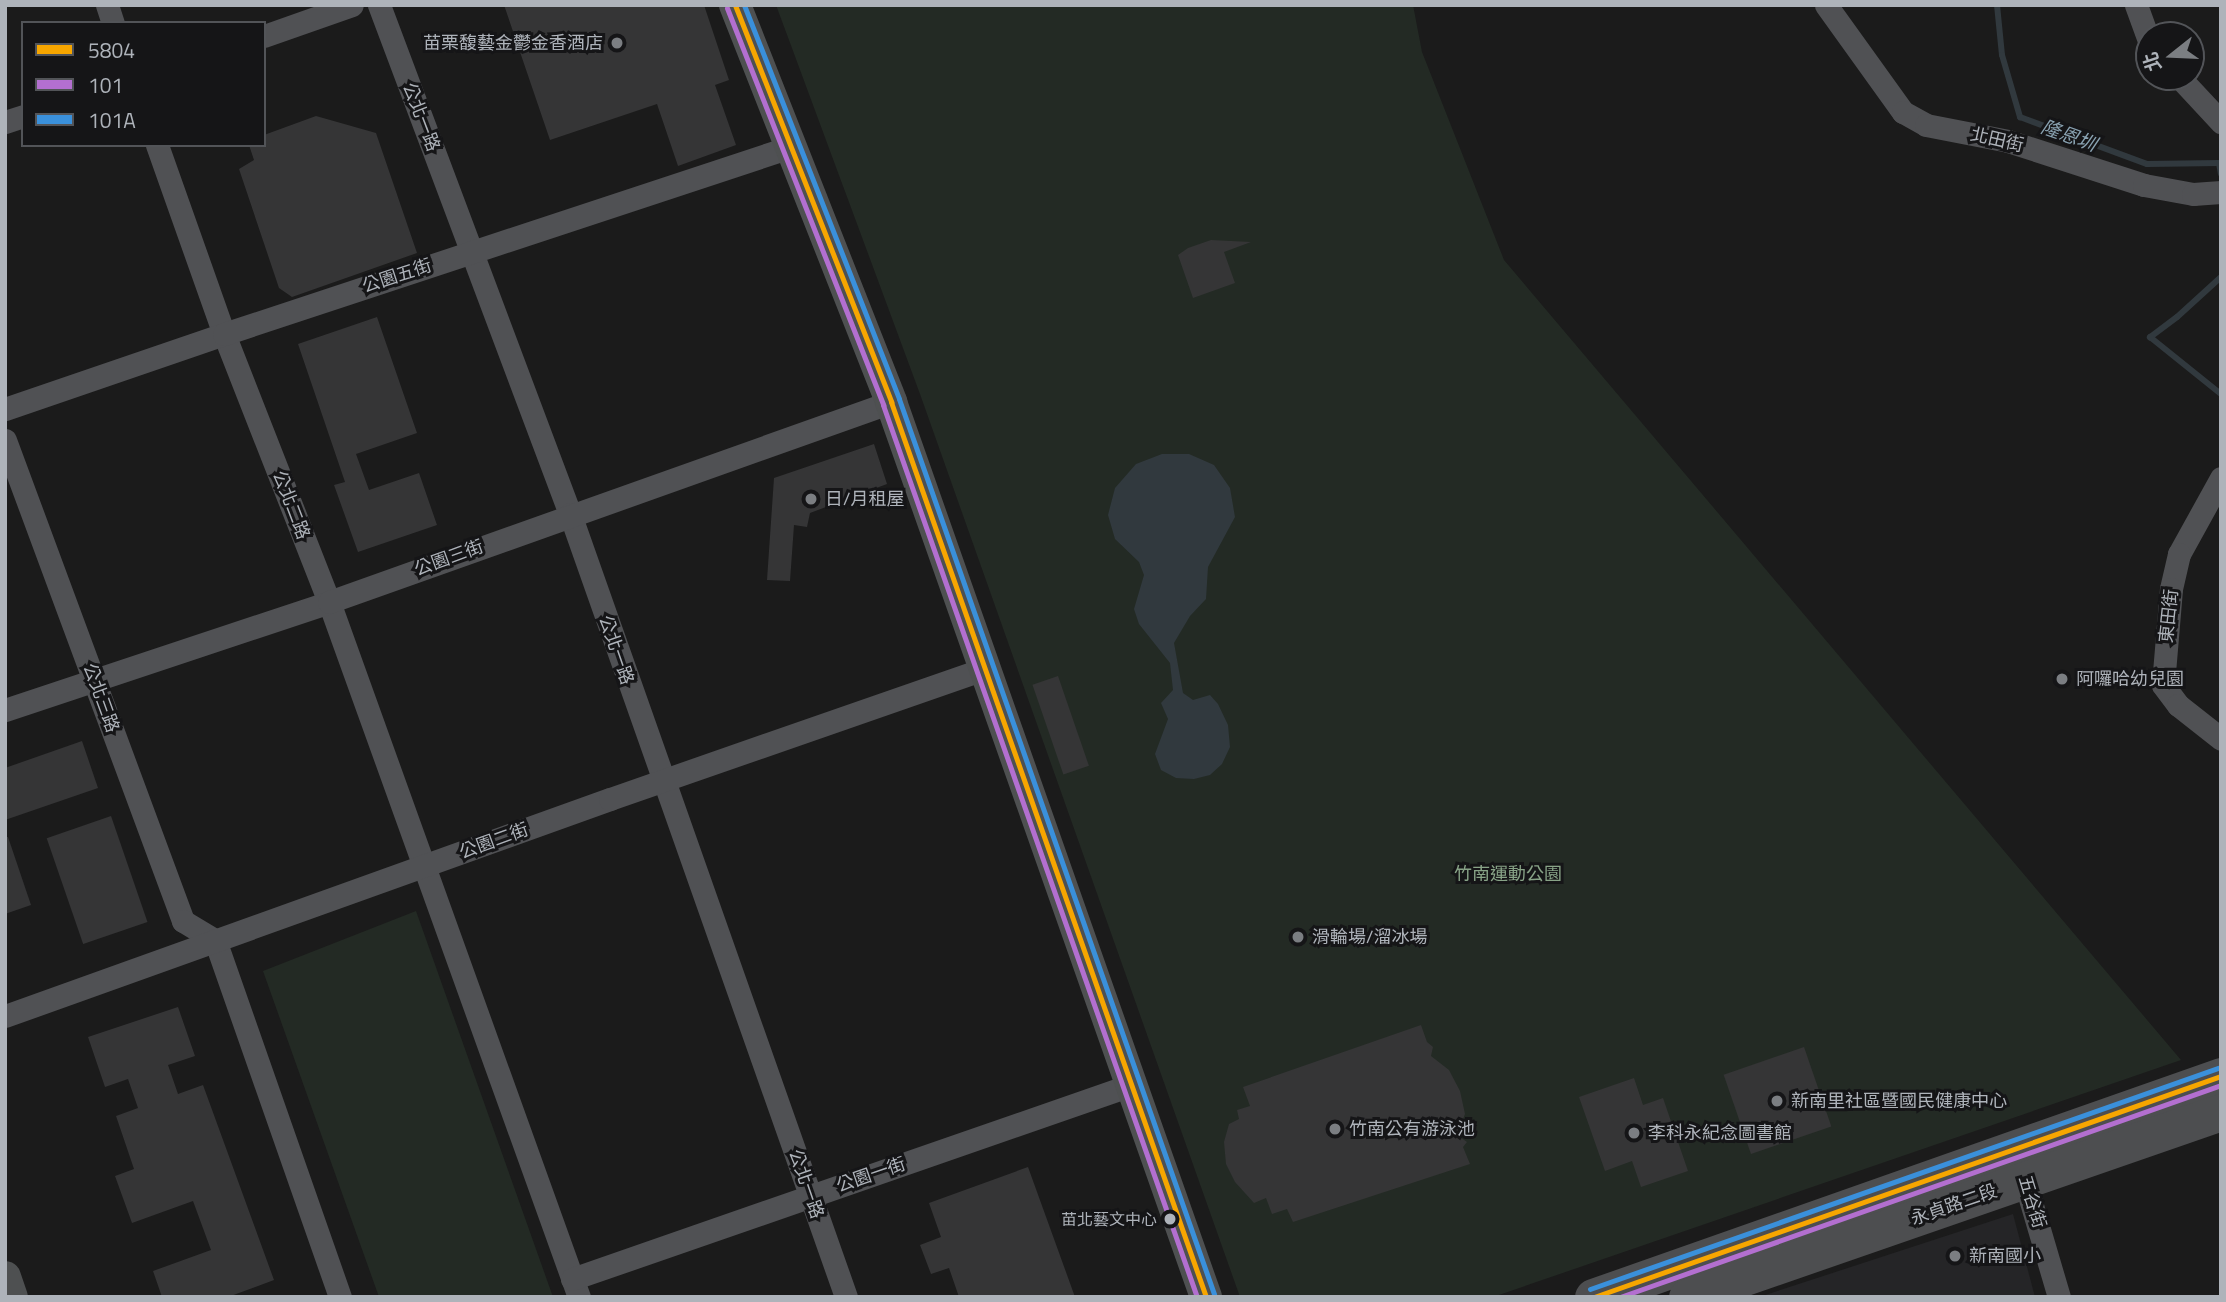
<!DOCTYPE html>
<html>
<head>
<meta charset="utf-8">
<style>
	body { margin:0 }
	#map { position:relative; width:2226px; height:1302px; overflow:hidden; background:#1b1b1b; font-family:"Titillium Web","Noto Sans TC",sans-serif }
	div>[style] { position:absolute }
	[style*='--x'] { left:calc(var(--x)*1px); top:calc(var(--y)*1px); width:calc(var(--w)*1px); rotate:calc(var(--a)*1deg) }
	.built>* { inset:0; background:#252527 }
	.green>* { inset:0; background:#232a24 }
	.water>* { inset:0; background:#31393e }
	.stream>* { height:6px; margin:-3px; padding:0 3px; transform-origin:3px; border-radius:3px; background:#31393e }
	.building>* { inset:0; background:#353536; transform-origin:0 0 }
	.street>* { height:23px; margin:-11.5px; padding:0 11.5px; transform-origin:11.5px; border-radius:11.5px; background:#505154 }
	.secondary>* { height:32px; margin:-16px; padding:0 16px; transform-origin:16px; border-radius:16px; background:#4e5051 }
	.primary>* { height:37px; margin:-18.5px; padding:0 18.5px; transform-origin:18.5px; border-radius:18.5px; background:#4d4e50 }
	.bus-1>* { height:5px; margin:-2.5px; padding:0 2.5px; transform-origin:2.5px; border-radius:2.5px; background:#f7a600 }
	.bus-2>* { height:5px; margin:-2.5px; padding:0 2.5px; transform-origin:2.5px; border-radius:2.5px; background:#b36fd0 }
	.bus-3>* { height:5px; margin:-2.5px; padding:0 2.5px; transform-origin:2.5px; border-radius:2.5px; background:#3a90db }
	.dots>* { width:19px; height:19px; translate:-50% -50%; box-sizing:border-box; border:4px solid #151517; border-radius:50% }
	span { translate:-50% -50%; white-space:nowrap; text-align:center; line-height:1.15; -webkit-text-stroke:6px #151517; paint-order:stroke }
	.bus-label { font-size:16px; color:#aeb3ba }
	.right { translate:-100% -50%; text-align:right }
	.poi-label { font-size:18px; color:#aeb3ba }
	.left { translate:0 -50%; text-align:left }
	.street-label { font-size:18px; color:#aeb3ba }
	.park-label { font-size:18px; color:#88a387 }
	.water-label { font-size:19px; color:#89a2b1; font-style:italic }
	.frame { position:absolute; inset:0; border:7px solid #aeb3ba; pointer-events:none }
	.legend { position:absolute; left:21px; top:21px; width:245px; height:126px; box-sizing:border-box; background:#151517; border:2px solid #525458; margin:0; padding:9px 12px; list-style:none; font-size:21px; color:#aeb3ba }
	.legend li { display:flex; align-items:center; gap:14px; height:35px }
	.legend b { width:35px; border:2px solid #525458 }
	.north { position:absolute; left:2135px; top:21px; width:70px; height:70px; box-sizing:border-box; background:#151517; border:2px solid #525458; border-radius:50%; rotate:252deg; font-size:19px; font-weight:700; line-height:28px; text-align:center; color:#aeb3ba }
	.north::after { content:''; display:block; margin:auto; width:24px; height:32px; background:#7b7e82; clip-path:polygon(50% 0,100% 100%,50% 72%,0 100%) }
</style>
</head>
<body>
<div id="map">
	<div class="built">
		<i style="clip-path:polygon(2013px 1214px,2035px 1297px,1759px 1297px)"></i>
	</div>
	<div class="green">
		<i style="clip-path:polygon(776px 5px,1413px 5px,1422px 52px,1504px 260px,2181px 1060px,1493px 1297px,1240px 1297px,920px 394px)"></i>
		<i style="clip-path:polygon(416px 911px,553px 1297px,379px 1297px,263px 971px)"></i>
	</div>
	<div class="water">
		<i style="clip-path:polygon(1162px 454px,1189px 454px,1214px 465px,1230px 488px,1235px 517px,1208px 567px,1206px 599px,1190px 616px,1174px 643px,1183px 693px,1193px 700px,1210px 695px,1218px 704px,1228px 725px,1230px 747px,1222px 764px,1210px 775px,1194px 779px,1176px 778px,1161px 770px,1155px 754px,1168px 719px,1161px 703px,1173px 690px,1170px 663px,1139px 624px,1134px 609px,1144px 575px,1139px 562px,1115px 539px,1108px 515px,1115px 488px,1136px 464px)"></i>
	</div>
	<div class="stream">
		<i style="--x:1997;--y:5;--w:50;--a:84.3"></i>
		<i style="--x:2002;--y:55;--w:65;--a:73.8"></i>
		<i style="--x:2020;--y:117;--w:135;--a:20.3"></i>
		<i style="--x:2147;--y:164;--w:72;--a:-0.8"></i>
		<i style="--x:2219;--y:163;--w:11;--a:80"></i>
		<i style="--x:2221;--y:277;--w:59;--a:137.7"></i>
		<i style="--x:2177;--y:317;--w:34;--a:143"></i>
		<i style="--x:2150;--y:337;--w:91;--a:38.8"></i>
	</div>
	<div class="building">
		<i style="clip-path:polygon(504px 5px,704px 5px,729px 80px,715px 85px,736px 145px,678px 166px,657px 104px,550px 140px)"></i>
		<i style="clip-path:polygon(316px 116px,376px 133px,417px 253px,292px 297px,279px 288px,239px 169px,254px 160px,249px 145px,264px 145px,264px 135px)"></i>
		<i style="clip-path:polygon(1211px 240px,1251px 242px,1224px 252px,1235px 283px,1193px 298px,1178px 255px,1188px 248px)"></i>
		<i style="clip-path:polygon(377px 317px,417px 433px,356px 454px,369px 490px,419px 473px,437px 525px,358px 552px,334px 485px,345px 482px,298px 344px)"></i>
		<i style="clip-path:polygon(874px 444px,887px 484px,810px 513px,807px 527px,794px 525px,790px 581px,767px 580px,774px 478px)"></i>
		<i style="left:1058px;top:676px;width:95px;height:27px;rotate:71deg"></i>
		<i style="clip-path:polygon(82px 741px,98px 788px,5px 820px,5px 768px)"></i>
		<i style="left:111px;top:816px;width:112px;height:68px;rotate:71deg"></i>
		<i style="clip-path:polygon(5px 837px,8px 837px,31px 905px,5px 914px)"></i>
		<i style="clip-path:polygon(178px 1007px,195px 1056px,168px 1065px,178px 1094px,203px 1085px,274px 1280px,228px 1297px,162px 1297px,153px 1271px,211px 1250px,193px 1201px,132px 1223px,115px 1176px,134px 1169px,116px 1116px,138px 1108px,128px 1079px,105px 1087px,88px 1037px)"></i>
		<i style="clip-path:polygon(1421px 1025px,1427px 1042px,1433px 1047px,1431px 1056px,1449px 1070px,1460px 1091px,1465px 1114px,1457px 1135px,1467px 1142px,1463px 1147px,1470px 1164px,1293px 1222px,1287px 1209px,1272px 1214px,1266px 1198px,1254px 1203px,1235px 1182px,1226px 1164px,1224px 1142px,1229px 1124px,1239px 1119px,1237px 1110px,1250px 1106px,1243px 1087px)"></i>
		<i style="left:1804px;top:1047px;width:84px;height:85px;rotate:71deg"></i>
		<i style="clip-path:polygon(1634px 1078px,1643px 1105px,1663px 1098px,1688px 1171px,1641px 1187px,1632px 1161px,1605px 1171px,1579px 1097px)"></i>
		<i style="clip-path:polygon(1028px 1167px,1075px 1297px,959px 1297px,949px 1268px,931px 1274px,920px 1245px,941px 1237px,929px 1203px)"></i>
	</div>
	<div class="street">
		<i style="--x:107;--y:5;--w:19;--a:72"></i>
		<i style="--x:379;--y:5;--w:544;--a:69.43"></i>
		<i style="--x:570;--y:514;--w:830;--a:70.58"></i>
		<i style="--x:1826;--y:5;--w:132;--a:54.3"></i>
		<i style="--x:1903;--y:112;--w:26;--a:29"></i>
		<i style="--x:1926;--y:125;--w:84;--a:11"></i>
		<i style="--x:2008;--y:141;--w:143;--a:17.9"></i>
		<i style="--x:2144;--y:185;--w:50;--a:10.4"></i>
		<i style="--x:2193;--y:194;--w:28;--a:-4"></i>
		<i style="--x:2136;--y:5;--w:37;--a:70"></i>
		<i style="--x:264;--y:36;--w:93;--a:-19.4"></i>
		<i style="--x:2179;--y:77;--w:62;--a:47"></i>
		<i style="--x:5;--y:122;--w:19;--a:-18"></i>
		<i style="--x:157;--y:145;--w:201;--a:70.5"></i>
		<i style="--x:224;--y:334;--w:288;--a:68.6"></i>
		<i style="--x:329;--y:602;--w:739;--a:70.22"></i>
		<i style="--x:5;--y:409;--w:231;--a:-18.9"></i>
		<i style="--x:224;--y:334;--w:596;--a:-18.28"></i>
		<i style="--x:5;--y:440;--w:513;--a:69.69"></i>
		<i style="--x:183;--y:921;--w:37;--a:31"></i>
		<i style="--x:215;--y:940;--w:378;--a:70.7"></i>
		<i style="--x:2221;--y:478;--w:87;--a:118.9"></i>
		<i style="--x:2179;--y:554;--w:36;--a:103"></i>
		<i style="--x:2171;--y:589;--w:96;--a:94.8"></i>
		<i style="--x:2163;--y:685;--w:25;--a:53"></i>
		<i style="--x:2178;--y:705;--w:55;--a:38.3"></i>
		<i style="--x:5;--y:710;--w:342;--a:-18.4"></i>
		<i style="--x:329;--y:602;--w:597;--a:-19.59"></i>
		<i style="--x:5;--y:1016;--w:643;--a:-19.73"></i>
		<i style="--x:610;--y:799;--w:396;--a:-19.2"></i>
		<i style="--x:2021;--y:1168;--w:134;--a:73.6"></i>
		<i style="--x:572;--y:1279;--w:592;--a:-19.14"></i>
	</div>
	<div class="secondary">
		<i style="--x:735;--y:5;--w:427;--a:68.5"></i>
		<i style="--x:891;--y:402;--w:949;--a:70.61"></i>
		<i style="--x:5;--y:1277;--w:21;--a:71"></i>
	</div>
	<div class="primary">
		<i style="--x:1593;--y:1297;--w:666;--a:-19.39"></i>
		<i style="--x:1687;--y:1297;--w:565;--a:-19.11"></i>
	</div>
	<div class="bus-1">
		<i style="--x:735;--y:5;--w:427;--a:68.5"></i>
		<i style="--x:891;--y:402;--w:949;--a:70.61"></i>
		<i style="--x:1594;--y:1297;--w:665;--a:-19.42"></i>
	</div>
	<div class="bus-2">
		<i style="--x:727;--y:8;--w:427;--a:68.5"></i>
		<i style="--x:883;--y:405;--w:946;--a:70.61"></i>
		<i style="--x:1620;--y:1297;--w:637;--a:-19.43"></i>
	</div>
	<div class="bus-3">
		<i style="--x:744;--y:5;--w:423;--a:68.5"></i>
		<i style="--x:899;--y:399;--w:949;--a:70.61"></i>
		<i style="--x:1590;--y:1289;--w:666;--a:-19.39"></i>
	</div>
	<div class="dots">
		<i style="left:617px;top:43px;background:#7b7e82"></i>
		<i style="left:811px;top:499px;background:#7b7e82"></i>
		<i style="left:2062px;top:679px;background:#7b7e82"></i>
		<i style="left:1298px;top:937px;background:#7b7e82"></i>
		<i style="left:1777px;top:1101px;background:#7b7e82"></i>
		<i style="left:1335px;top:1129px;background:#7b7e82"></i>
		<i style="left:1634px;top:1133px;background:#7b7e82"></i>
		<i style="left:1170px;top:1219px;background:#aeb3ba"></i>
		<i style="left:1955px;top:1256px;background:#7b7e82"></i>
	</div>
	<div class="bus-label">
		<span class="right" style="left:1157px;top:1219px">苗北藝文中心</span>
	</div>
	<div class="poi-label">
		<span class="right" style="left:603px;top:43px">苗栗馥藝金鬱金香酒店</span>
		<span class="left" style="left:825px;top:499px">日/月租屋</span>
		<span class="left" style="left:2076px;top:679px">阿囉哈幼兒園</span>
		<span class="left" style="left:1312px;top:937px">滑輪場/溜冰場</span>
		<span class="left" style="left:1791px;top:1101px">新南里社區暨國民健康中心</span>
		<span class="left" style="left:1349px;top:1129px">竹南公有游泳池</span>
		<span class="left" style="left:1648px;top:1133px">李科永紀念圖書館</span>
		<span class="left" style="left:1969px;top:1256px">新南國小</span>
	</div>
	<div class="street-label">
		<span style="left:421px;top:117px;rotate:69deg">公北一路</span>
		<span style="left:1997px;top:140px;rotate:13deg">北田街</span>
		<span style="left:397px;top:276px;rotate:-18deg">公園五街</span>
		<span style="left:291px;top:505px;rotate:69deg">公北二路</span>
		<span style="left:449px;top:558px;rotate:-20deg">公園三街</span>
		<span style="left:2169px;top:616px;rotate:-84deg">東田街</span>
		<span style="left:616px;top:650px;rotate:71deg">公北一路</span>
		<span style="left:101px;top:698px;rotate:70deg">公北三路</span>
		<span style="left:494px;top:841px;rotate:-20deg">公園二街</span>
		<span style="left:871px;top:1175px;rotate:-19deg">公園一街</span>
		<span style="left:806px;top:1184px;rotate:71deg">公北一路</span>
		<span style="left:2032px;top:1202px;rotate:73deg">五谷街</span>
		<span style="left:1954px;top:1205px;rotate:-19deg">永貞路二段</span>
	</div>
	<div class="park-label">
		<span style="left:1508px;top:874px">竹南運動公園</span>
	</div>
	<div class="water-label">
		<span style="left:2069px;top:135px;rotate:20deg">隆恩圳</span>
	</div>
	<div class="frame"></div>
	<ul class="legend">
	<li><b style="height:9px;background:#f7a600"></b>5804</li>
	<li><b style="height:9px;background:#b36fd0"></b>101</li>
	<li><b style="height:9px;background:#3a90db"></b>101A</li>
	</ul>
	<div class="north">北</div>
</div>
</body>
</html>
